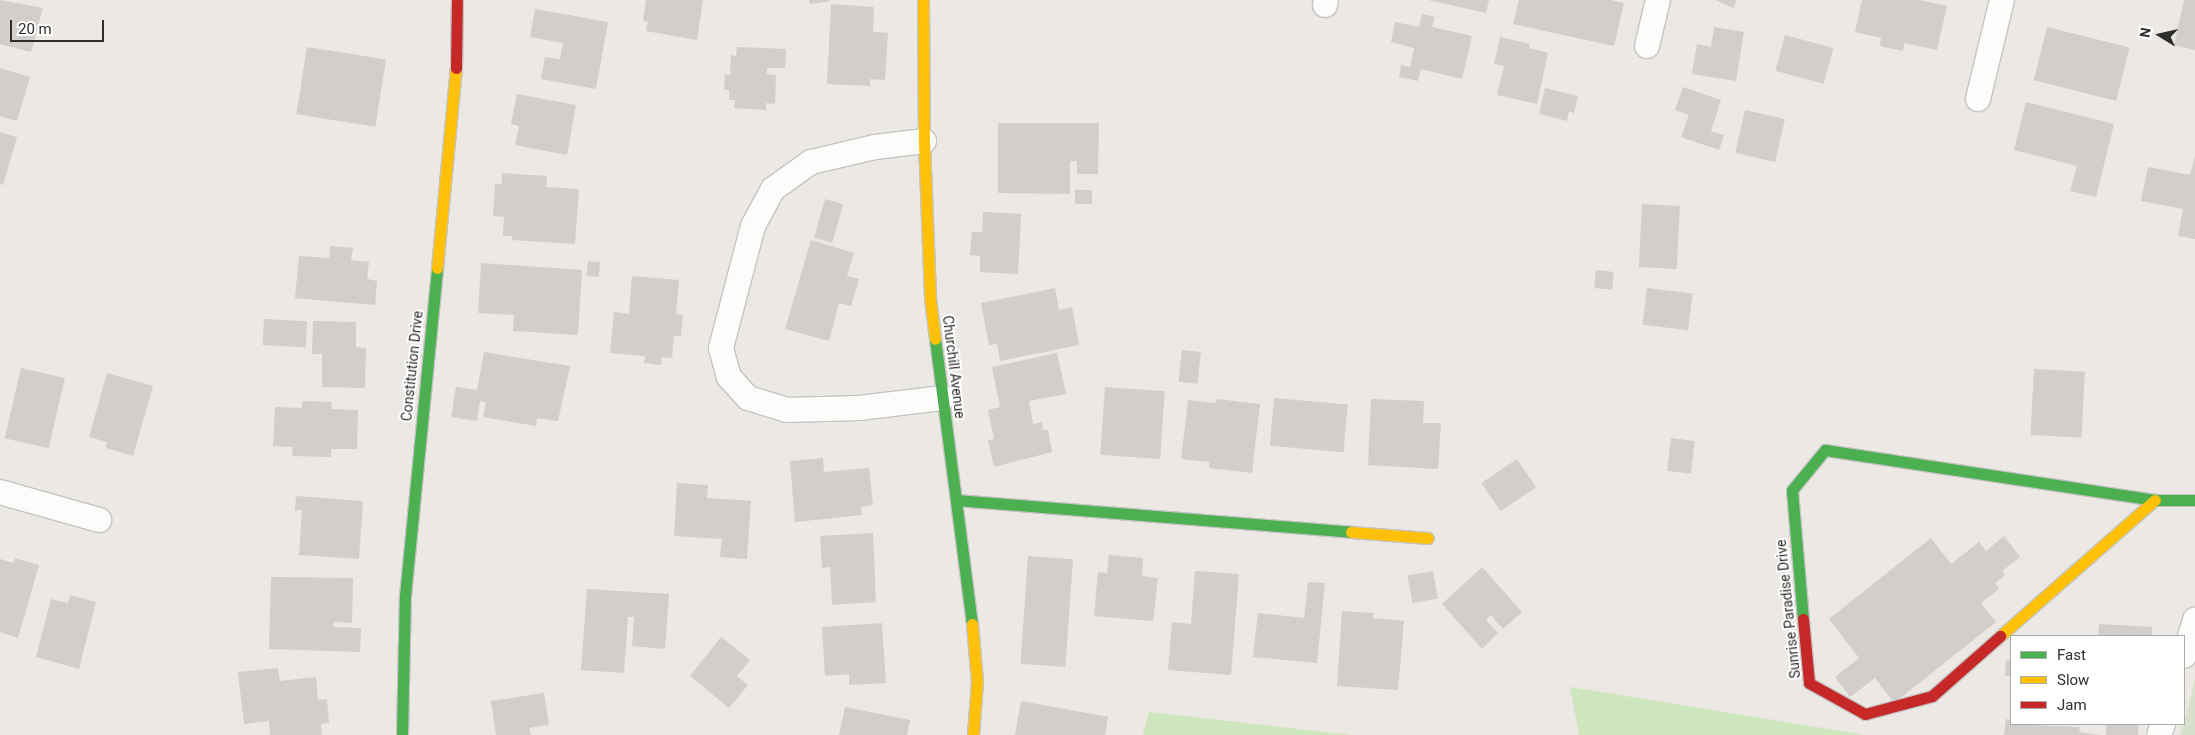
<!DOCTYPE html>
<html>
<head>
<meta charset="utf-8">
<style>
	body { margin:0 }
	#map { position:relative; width:2195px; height:735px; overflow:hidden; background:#ece8e4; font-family:Roboto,sans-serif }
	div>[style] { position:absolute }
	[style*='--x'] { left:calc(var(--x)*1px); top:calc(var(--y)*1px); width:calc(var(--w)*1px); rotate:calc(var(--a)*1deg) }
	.green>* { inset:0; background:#cee6be }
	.cemetery>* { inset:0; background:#d8e0cc }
	.building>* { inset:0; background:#d1cecb; transform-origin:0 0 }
	.roads { filter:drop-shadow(1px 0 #c5c4c5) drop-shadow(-1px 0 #c5c4c5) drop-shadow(0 1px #c5c4c5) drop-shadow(0 -1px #c5c4c5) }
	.street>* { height:24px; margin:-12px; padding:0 12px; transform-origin:12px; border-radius:12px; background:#fcfcfb }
	.fast>* { height:11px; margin:-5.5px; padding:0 5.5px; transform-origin:5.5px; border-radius:5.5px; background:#4caf50 }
	.slow>* { height:11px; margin:-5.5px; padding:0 5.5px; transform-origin:5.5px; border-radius:5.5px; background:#ffc107 }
	.jam>* { height:11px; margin:-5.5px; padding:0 5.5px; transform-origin:5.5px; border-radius:5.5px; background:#c62828 }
	span { translate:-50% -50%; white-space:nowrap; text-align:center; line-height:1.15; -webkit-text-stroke:4px #fff; paint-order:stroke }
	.street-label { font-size:14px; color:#2e2e2e }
	.legend { position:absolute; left:2010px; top:635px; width:175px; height:90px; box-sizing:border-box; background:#fff; border:1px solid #ababab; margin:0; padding:6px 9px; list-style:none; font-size:15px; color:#2e2e2e }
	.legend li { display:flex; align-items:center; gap:10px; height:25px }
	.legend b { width:25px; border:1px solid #ababab }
	.north { position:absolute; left:2135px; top:10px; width:50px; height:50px; -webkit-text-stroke:4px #fff; paint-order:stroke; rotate:280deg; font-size:14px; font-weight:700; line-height:20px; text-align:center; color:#2e2e2e }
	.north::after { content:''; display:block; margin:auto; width:18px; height:22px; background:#2e2e2e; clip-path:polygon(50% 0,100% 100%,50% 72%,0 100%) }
	.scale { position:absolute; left:10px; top:20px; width:94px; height:22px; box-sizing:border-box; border:2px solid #2e2e2e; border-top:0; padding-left:6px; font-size:15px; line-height:18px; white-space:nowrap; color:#2e2e2e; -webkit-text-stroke:4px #fff; paint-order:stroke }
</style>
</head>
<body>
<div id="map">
	<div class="green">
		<i style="clip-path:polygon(1570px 687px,1866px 735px,1579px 735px)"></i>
		<i style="clip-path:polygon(1149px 712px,1351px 735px,1143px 735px)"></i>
	</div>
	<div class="cemetery">
		<i style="clip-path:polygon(2195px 679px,2195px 735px,2180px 735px,2184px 724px)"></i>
	</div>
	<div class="building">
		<i style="clip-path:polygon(0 0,43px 8px,31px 52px,0 44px)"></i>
		<i style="clip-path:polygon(646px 0,703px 0,697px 40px,646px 31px,648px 22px,643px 21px)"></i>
		<i style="clip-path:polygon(809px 0,830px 0,830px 1px,810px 4px)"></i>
		<i style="clip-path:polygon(1428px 0,1489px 0,1486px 13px)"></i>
		<i style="clip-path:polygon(1519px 0,1610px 0,1624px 3px,1614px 46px,1513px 24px)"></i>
		<i style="clip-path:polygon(1716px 0,1737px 0,1733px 8px)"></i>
		<i style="clip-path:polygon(1862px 0,1919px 0,1947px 6px,1937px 50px,1904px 43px,1903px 51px,1880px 46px,1881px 38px,1855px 32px)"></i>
		<i style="clip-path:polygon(2184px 0,2195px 0,2195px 50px,2174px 45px)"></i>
		<i style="clip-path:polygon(831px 4px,874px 7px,873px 32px,888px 33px,885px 80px,870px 79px,870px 86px,827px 84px)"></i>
		<i style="clip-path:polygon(535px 9px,608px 22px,596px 89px,541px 79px,545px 57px,560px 59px,563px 43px,530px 37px)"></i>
		<i style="clip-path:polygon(1422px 14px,1435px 17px,1432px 27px,1472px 36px,1462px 79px,1421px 69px,1418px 81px,1399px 77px,1401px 65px,1410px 67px,1414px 48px,1391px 42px,1395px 22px,1419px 27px)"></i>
		<i style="clip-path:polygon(1714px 27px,1744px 32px,1736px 81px,1692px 74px,1697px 44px,1711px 47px)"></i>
		<i style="left:2047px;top:27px;width:85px;height:55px;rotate:14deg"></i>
		<i style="left:1785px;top:35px;width:50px;height:37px;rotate:15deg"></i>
		<i style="clip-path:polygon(1500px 37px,1530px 44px,1529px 48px,1548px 53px,1537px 104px,1497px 95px,1504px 66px,1494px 64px)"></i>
		<i style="left:307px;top:47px;width:80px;height:68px;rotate:9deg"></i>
		<i style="clip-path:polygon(737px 47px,786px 49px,785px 68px,767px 68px,767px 74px,776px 75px,775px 104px,766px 103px,766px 110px,734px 108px,735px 100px,729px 100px,729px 90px,724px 90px,725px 75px,730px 75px,731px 55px,736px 56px)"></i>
		<i style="clip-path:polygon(0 68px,30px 77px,17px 121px,0 116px)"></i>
		<i style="clip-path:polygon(1683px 87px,1721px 100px,1711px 131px,1724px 135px,1719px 150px,1681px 137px,1689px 115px,1675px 110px)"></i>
		<i style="clip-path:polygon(1545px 88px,1578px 96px,1574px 113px,1569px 111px,1567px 121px,1539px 114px)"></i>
		<i style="clip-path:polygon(517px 94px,576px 105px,567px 155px,515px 145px,519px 126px,511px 124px)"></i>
		<i style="clip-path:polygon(2026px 102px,2114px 124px,2096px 197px,2070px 191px,2077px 166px,2014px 150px)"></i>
		<i style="left:1745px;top:110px;width:41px;height:44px;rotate:13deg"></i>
		<i style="clip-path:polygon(998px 123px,1099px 123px,1098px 174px,1077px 174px,1077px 161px,1070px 161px,1070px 194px,998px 193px)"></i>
		<i style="clip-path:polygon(0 132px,17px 137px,3px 185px,0 184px)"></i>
		<i style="clip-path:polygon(2195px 155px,2195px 239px,2178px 236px,2183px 209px,2141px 201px,2148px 167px,2190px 175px)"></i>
		<i style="clip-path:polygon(502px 173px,547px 176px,546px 187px,579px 189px,575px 244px,512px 240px,512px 236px,503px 236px,504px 217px,493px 216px,495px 184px,502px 184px)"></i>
		<i style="left:1075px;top:190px;width:17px;height:14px"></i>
		<i style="left:825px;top:199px;width:19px;height:40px;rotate:16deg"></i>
		<i style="left:1642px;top:204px;width:38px;height:63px;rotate:3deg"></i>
		<i style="clip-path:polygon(983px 212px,1021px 214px,1018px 274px,980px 272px,980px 256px,970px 255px,972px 232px,982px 232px)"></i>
		<i style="clip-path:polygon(811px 240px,854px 253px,847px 276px,859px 279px,851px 306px,839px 303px,829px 341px,785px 329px)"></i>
		<i style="clip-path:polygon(330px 246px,353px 248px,351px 260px,369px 262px,367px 279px,377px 281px,375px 305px,295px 298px,299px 256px,329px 258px)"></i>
		<i style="left:588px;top:261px;width:12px;height:15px;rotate:5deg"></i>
		<i style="clip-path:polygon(481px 263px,582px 270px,578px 335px,513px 331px,514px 315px,478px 313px)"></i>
		<i style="left:1596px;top:270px;width:18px;height:18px;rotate:6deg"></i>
		<i style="clip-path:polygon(632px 276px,679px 280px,676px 314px,683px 315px,681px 336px,674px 336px,672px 358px,662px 357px,661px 365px,644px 363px,645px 356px,610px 353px,614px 312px,629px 314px)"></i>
		<i style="clip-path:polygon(1055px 288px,1059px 310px,1072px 307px,1079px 345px,1000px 361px,997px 344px,989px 345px,981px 303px)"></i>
		<i style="left:1647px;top:288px;width:46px;height:37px;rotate:7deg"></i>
		<i style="left:264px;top:319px;width:43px;height:26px;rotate:3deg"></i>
		<i style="clip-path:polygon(313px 321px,356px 322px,356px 347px,366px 348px,365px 388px,322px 387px,322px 354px,312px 354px)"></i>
		<i style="left:1182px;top:350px;width:19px;height:32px;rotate:6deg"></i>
		<i style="clip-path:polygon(484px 352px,570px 366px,558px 421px,537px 418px,536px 426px,483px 417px,486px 402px,480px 401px,477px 421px,451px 417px,456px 387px,477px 390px)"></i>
		<i style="clip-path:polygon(1057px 353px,1066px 394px,1029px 401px,1033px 424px,1042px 422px,1043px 430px,1048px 430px,1052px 452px,994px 467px,988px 440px,994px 439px,988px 410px,1000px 407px,992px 367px)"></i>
		<i style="left:21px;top:368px;width:45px;height:72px;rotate:13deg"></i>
		<i style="left:2034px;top:369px;width:51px;height:66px;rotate:3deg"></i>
		<i style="clip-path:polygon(107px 373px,153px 386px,133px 456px,106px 448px,107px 442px,89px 437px)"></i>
		<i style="left:1105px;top:387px;width:60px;height:68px;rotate:4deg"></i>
		<i style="left:1274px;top:398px;width:74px;height:48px;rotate:5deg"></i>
		<i style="clip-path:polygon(1217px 399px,1260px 404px,1252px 473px,1209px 468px,1209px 462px,1181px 459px,1188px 400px,1216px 403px)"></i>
		<i style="clip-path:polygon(1371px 399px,1424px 401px,1423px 423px,1441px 423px,1438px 469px,1368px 465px)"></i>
		<i style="clip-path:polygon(302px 401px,332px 402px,331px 409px,358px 410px,357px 449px,331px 449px,331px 457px,292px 456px,293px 447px,273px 446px,275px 407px,302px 408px)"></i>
		<i style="left:1671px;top:438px;width:24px;height:33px;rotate:7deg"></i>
		<i style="clip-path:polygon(823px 458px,824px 472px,869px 468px,873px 505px,861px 507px,862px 515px,795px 522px,790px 461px)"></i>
		<i style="left:1517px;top:459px;width:34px;height:43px;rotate:56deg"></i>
		<i style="clip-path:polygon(677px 483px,708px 485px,707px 498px,751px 501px,747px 559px,720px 557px,722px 539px,674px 536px)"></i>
		<i style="clip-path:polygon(296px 496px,363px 501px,359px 559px,299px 555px,302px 510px,295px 510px)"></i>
		<i style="clip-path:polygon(873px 533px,876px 602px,832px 605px,830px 567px,822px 568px,820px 536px)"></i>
		<i style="clip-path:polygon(2004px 536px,2020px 557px,2002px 571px,2005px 575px,1995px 583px,1999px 589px,1981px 603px,1996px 622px,1894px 703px,1875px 678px,1850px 697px,1835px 677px,1859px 658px,1829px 619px,1931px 538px,1951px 564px,1979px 542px,1986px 551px)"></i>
		<i style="clip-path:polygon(1109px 555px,1143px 558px,1142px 576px,1158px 578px,1153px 621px,1094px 616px,1098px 572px,1107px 573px)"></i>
		<i style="left:1028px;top:556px;width:45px;height:108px;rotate:4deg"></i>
		<i style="clip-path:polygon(15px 558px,39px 565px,18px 638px,0 632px,0 559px,14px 563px)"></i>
		<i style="clip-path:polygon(1482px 567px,1522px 612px,1503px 629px,1491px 615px,1486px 620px,1498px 633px,1482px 649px,1442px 604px)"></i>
		<i style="clip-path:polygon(1195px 571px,1239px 574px,1231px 675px,1168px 670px,1172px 622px,1191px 624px)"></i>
		<i style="left:1433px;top:571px;width:28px;height:26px;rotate:80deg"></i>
		<i style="clip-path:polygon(271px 577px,353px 578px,352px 623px,333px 622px,334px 627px,361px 628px,360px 652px,269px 649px)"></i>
		<i style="clip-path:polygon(1308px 582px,1325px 583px,1317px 663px,1253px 657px,1258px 613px,1304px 618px)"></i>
		<i style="clip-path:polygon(587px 589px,669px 594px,665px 649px,632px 646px,634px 617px,628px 617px,624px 673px,581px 670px)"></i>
		<i style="clip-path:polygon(70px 595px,96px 602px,79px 669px,36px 657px,51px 599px,68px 603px)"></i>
		<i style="clip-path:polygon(1342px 611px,1373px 613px,1373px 618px,1404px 621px,1398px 690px,1337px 686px)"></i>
		<i style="clip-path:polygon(882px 623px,886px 683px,849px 685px,849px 674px,825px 676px,822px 627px)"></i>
		<i style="clip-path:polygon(2099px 624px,2152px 627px,2152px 636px,2098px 636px)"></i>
		<i style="clip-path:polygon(721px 637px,750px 660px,737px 676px,748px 685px,729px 708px,690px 676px)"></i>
		<i style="clip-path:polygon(2006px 660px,2011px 661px,2011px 676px,2005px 676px)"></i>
		<i style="clip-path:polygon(278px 668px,280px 681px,316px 677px,318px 700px,327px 699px,329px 723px,321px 724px,322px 735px,270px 735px,269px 721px,244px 724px,238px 672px)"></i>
		<i style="clip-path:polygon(544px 693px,549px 725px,529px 728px,531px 735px,496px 735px,491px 701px)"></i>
		<i style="clip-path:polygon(1021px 701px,1108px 717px,1105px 735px,1015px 735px)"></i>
		<i style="clip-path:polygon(845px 707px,910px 720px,907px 735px,839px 735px)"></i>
		<i style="clip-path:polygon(2006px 719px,2011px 720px,2011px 724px,2080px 727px,2079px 732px,2100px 735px,2004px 735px)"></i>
		<i style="left:2106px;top:724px;width:32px;height:11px"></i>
	</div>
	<div class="roads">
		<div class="street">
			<i style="--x:1325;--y:5;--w:5;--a:-79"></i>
			<i style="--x:1647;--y:46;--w:47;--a:-76.6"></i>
			<i style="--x:1978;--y:99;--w:102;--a:-76.4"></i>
			<i style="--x:924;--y:141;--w:49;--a:173"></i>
			<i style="--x:875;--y:147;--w:66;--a:166.8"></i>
			<i style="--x:811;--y:162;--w:47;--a:144.6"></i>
			<i style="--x:773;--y:189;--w:42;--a:118.4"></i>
			<i style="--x:753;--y:226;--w:126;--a:104.7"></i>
			<i style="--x:721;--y:348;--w:30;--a:75"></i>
			<i style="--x:729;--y:377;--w:28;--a:48"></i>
			<i style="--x:748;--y:398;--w:41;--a:17.1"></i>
			<i style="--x:787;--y:410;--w:72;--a:-1.6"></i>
			<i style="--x:859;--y:408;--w:85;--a:-6.8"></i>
			<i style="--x:0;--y:492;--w:103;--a:15.8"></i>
			<i style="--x:2184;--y:656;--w:38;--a:-73"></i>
			<i style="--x:2159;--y:735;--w:12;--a:-70"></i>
		</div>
		<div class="fast">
			<i style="--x:935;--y:339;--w:287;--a:82.6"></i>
			<i style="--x:956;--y:500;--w:396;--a:4.6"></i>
			<i style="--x:1803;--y:619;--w:129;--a:-94.9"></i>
			<i style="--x:1792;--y:490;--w:52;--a:-50.5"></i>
			<i style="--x:1825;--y:450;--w:334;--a:8.6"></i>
			<i style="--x:2155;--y:500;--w:40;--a:0"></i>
			<i style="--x:402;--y:735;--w:139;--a:-88.8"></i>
			<i style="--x:405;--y:596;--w:330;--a:-84.4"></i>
		</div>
		<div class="slow">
			<i style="--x:923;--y:0;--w:141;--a:89.6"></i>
			<i style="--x:924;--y:141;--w:157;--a:87.8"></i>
			<i style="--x:930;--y:298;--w:41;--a:83"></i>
			<i style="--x:437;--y:268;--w:201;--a:-84.6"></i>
			<i style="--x:1351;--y:532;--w:77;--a:4.5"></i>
			<i style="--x:972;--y:624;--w:57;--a:85"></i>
			<i style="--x:977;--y:681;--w:54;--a:94.2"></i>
			<i style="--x:2000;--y:636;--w:206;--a:-41.3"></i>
		</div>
		<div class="jam">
			<i style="--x:456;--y:68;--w:68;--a:-89.2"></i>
			<i style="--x:1803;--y:619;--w:64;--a:84.6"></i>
			<i style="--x:1809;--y:683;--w:64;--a:29"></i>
			<i style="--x:1865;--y:714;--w:69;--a:-15"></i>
			<i style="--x:1932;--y:696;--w:91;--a:-41.4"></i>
		</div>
	</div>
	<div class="street-label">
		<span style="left:412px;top:366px;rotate:-84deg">Constitution Drive</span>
		<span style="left:954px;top:367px;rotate:83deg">Churchill Avenue</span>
		<span style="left:1788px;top:609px;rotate:-96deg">Sunrise Paradise Drive</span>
	</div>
	<ul class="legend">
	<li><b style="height:6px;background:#4caf50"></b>Fast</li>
	<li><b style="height:6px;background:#ffc107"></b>Slow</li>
	<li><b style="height:6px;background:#c62828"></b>Jam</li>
	</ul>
	<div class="north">N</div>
	<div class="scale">20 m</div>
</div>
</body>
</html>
